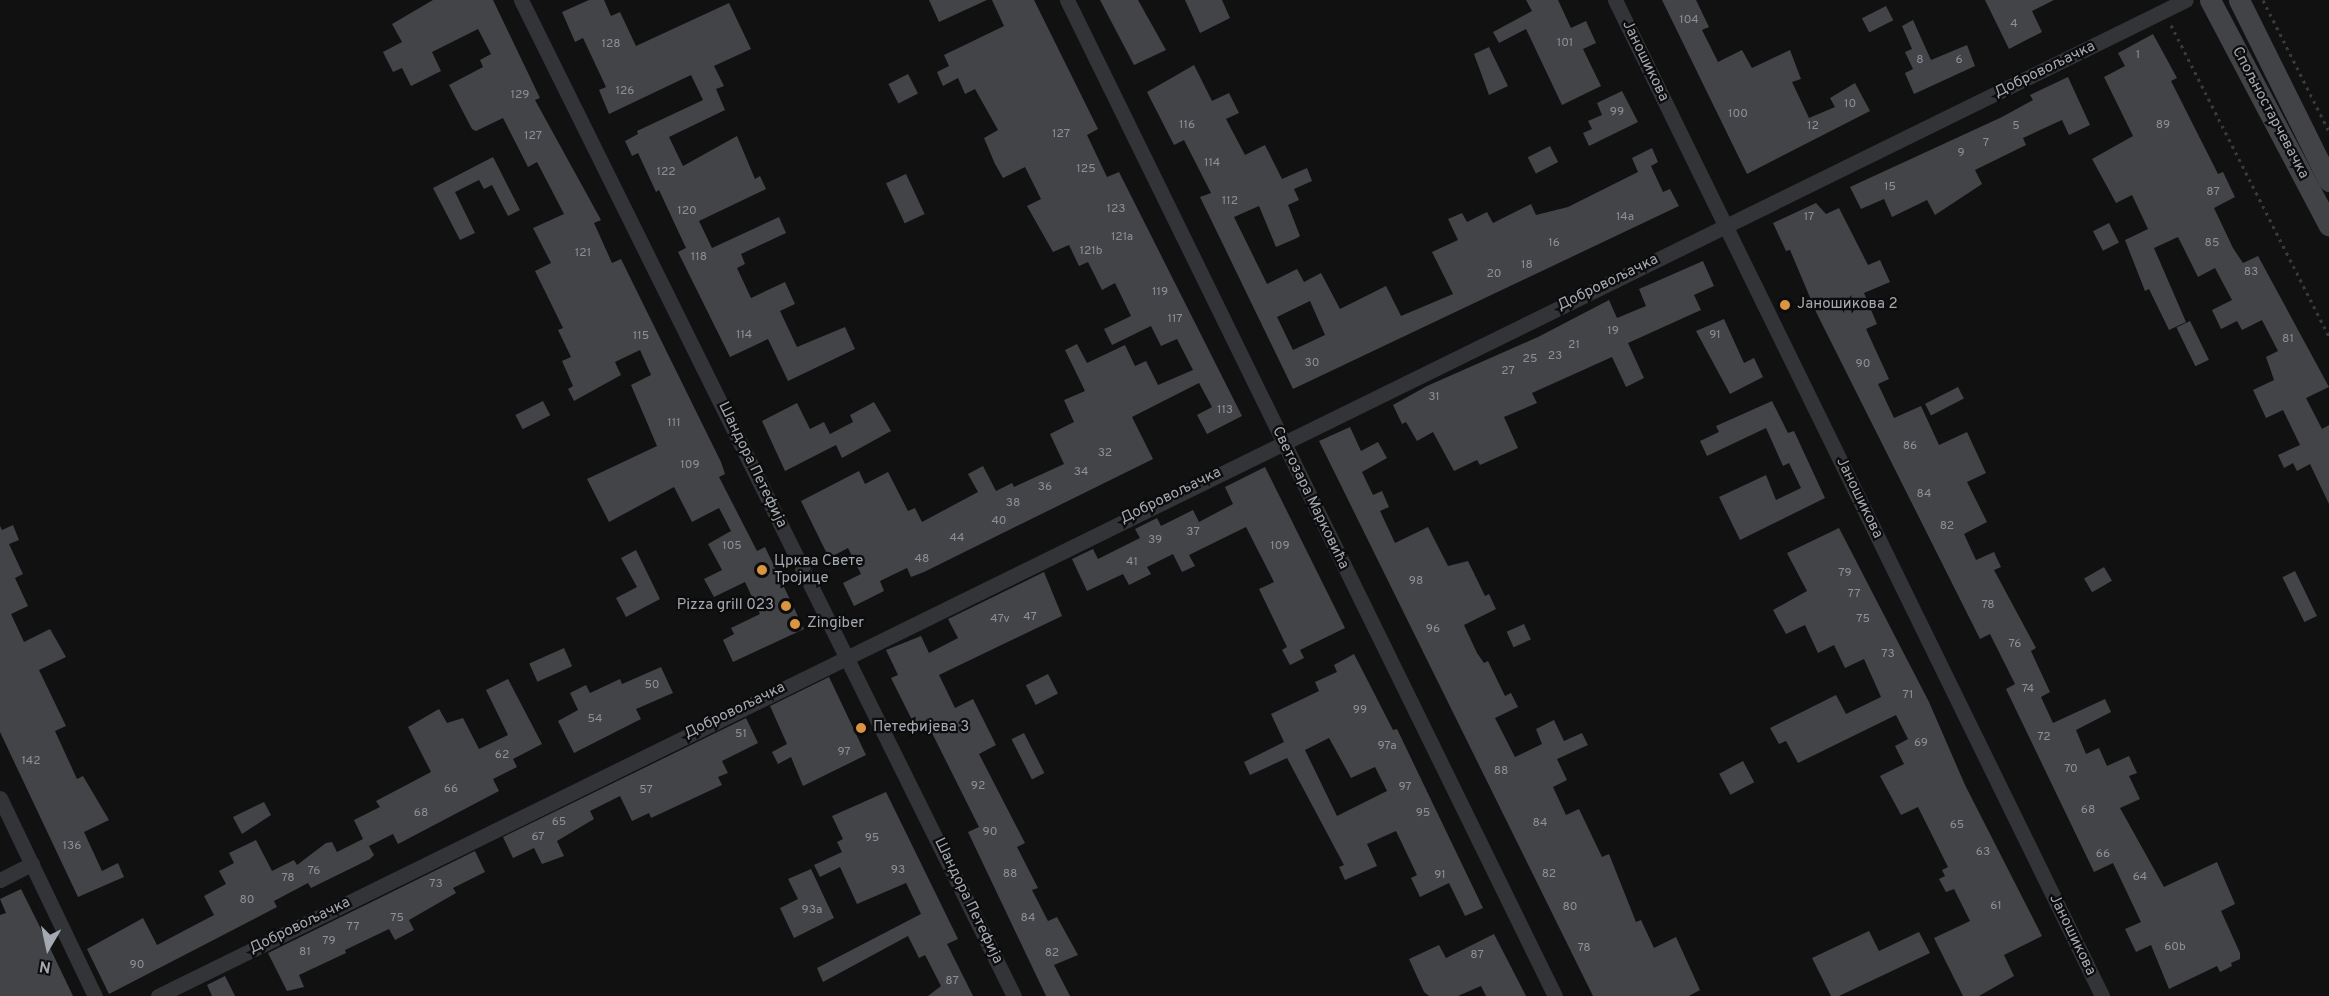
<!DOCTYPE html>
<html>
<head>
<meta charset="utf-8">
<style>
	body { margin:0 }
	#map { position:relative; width:2329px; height:996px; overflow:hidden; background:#111112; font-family:Overpass,sans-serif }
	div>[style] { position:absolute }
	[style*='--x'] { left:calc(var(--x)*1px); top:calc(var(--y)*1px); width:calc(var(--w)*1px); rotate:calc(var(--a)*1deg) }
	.building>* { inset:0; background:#434447; transform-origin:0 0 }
	.path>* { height:3px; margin-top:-1.5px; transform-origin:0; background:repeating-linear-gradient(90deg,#393a3d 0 3px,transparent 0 7.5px) }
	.street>* { height:15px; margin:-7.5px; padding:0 7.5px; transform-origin:7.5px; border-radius:7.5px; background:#323437 }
	.secondary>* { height:21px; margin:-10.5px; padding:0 10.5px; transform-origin:10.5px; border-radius:10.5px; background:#414346 }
	.dots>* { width:16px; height:16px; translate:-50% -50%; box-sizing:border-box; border:3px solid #0c0c0d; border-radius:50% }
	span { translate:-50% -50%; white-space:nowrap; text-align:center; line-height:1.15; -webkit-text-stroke:4.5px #0c0c0d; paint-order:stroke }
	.number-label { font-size:12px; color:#8c9096 }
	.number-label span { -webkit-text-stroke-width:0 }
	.street-label { font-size:15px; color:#a4a9b1 }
	.poi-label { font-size:15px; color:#a4a9b1 }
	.left { translate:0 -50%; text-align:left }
	.right { translate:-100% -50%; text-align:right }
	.north { position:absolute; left:18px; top:918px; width:60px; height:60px; -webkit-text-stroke:4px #0c0c0d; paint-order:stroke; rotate:189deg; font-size:16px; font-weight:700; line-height:24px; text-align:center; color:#a4a9b1 }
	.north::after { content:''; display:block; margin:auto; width:21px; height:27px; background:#a4a9b1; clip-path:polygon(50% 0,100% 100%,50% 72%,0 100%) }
</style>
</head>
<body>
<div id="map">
	<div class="building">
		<i style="clip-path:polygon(433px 0,493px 0,540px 98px,535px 100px,601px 220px,594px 223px,612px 263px,621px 259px,721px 462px,725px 474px,719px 477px,757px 551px,765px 547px,804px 629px,733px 662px,723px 640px,734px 634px,731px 628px,760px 614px,745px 582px,714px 597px,704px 579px,722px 570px,708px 544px,731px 531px,719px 508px,692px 522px,674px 487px,609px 522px,587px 479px,657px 446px,631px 385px,651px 375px,640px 350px,615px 362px,621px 375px,574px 401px,568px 389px,573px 386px,562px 361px,571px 357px,558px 330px,563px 328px,535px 271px,551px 263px,533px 228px,564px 214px,537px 162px,528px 167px,503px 118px,476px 131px,472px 129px,449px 85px,483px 67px,480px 60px,491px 54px,478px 29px,432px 52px,441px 71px,411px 86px,402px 68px,393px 72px,383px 52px,402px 42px,392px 24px)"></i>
		<i style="clip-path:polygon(589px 0,604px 0,611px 16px,620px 12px,636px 46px,729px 3px,751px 49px,714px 66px,724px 86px,716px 89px,725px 110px,669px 137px,683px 166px,737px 136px,755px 179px,760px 176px,766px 189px,699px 221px,712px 248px,779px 217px,786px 233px,741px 254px,745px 264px,737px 268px,751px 298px,785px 282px,795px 304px,780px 311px,797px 347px,845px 327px,855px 349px,788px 381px,768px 339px,730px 357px,678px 252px,686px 248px,659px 190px,656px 192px,638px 153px,632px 156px,625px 141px,638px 134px,637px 131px,703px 100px,691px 75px,609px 114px,599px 90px,606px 87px,583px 38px,575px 42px,562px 12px)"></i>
		<i style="clip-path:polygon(929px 0,987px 0,939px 22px)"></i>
		<i style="clip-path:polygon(992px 0,1034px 0,1098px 129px,1087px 135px,1107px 177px,1119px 172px,1242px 416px,1207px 434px,1197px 415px,1212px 407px,1199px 383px,1132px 417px,1153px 459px,924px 572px,911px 577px,907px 568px,880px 581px,884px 591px,854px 606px,843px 583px,861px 574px,848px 548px,829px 558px,801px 501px,859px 471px,865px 484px,888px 472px,908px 511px,915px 508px,922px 522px,978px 492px,968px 474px,983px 466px,996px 491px,1012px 483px,1014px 487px,1064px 464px,1050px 434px,1074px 422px,1064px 400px,1085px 391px,1065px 350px,1077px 344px,1087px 363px,1125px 345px,1135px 366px,1146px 361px,1158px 385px,1193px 370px,1177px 339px,1161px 346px,1151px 326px,1112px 345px,1104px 329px,1131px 316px,1115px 283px,1102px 290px,1088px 262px,1079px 266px,1069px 245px,1053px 252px,1027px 206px,1041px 199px,1025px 167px,1003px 178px,995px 164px,984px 138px,998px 130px,975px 89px,965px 94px,958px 78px,943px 86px,937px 72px,949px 66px,944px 55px,1004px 26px)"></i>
		<i style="clip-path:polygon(1100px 0,1138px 0,1166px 50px,1134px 65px)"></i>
		<i style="clip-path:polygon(1185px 0,1222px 0,1230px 18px,1200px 33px)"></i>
		<i style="clip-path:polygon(1526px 0,1558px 0,1571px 28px,1586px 21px,1596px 43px,1583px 49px,1601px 86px,1562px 105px,1526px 29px,1499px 43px,1493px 32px,1532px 11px)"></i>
		<i style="clip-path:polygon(1662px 0,1696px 0,1709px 27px,1702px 30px,1718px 62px,1742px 50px,1752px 68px,1790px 50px,1801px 79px,1792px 82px,1809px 118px,1835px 107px,1830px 98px,1855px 83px,1870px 111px,1747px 174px)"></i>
		<i style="clip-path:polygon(1985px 0,2054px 0,2032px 11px,2042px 32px,2009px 49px)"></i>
		<i style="left:1886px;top:6px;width:16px;height:27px;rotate:63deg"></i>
		<i style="clip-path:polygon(1913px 20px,1931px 60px,1967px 45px,1975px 66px,1914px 94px,1905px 73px,1913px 69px,1905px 52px,1912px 49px,1902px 26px)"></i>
		<i style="clip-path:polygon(2153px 34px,2177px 78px,2171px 81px,2218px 174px,2223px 172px,2235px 197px,2214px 208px,2233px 248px,2243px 263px,2258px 256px,2329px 387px,2306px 398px,2322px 429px,2329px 425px,2329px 504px,2310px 464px,2297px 471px,2293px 463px,2284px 468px,2278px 455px,2300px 445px,2283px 410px,2266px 418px,2253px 390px,2274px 380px,2266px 357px,2278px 351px,2262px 320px,2242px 330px,2237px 321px,2221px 329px,2212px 310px,2232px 300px,2215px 268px,2198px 277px,2178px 237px,2154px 248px,2186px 322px,2169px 330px,2149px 289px,2145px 291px,2125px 240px,2148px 229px,2132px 195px,2116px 203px,2092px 159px,2133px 136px,2104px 77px,2125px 66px,2118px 53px)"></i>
		<i style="clip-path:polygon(1489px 47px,1508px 86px,1489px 95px,1474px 54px)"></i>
		<i style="clip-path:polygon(evenodd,1194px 65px,1212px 101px,1229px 93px,1239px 113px,1226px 119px,1245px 155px,1265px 145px,1282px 179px,1307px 168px,1312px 181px,1294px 189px,1299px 200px,1288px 205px,1300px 236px,1297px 238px,1276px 247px,1259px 206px,1234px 217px,1267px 284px,1297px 269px,1304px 282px,1321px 273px,1340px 309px,1386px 286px,1401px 316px,1453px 294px,1432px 252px,1458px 240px,1448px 219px,1462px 213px,1467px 222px,1487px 212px,1493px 223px,1531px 204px,1536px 215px,1568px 207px,1638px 172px,1632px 158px,1652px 148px,1658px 162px,1651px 166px,1663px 192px,1670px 189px,1679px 206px,1293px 389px,1200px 197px,1211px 193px,1184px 140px,1174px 145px,1147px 92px,1194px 65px,1310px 301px,1325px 335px,1293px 350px,1277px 317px,1310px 301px)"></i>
		<i style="left:908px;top:74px;width:22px;height:22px;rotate:63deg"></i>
		<i style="clip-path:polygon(2068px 77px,2090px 125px,2069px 135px,2062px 120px,2023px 138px,2026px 145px,1975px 170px,1982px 184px,1935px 215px,1927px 200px,1892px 217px,1884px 199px,1861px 209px,1850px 187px,2002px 117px,2033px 100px,2030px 95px)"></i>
		<i style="clip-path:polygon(1622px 91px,1638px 122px,1589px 146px,1583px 133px,1592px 129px,1588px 121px,1602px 115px,1597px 103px)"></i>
		<i style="left:1550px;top:146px;width:18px;height:25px;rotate:63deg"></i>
		<i style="clip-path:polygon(493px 157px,520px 210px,508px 216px,492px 185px,484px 189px,479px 180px,455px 192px,475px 233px,460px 240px,433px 188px)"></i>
		<i style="left:906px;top:174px;width:44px;height:22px;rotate:65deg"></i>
		<i style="clip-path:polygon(1816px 203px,1826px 214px,1839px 208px,1868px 265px,1880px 260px,1890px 282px,1864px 293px,1877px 324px,1866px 329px,1889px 379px,1878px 384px,1894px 418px,1921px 406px,1939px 445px,1967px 432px,1986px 473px,1967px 482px,1987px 522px,1964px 534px,1976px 560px,1994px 552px,2001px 567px,1994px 570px,2036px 648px,2031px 651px,2050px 692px,2041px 697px,2053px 723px,2105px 699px,2111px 712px,2076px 730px,2086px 754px,2099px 748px,2107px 766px,2129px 756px,2137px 773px,2129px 776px,2140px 799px,2120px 808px,2164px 887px,2217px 862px,2235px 904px,2221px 911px,2240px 953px,2240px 959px,2231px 963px,2232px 966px,2220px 972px,2217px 966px,2169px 989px,2151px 945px,2136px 952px,2125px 929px,2141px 922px,2113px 863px,2094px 872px,2006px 689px,2015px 684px,1990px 634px,1980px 639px,1817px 314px,1790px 250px,1786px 251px,1773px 223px)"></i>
		<i style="left:2109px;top:223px;width:22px;height:18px;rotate:63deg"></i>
		<i style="clip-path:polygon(1703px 261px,1714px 286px,1694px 295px,1701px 310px,1628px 343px,1644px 378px,1626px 387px,1612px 357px,1532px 393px,1537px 403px,1504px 417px,1518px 448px,1480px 465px,1477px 460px,1454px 471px,1433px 432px,1417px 441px,1406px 422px,1402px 424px,1393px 405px,1427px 386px,1538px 337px,1609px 300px,1617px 318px,1646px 306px,1639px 289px)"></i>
		<i style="clip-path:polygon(1724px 319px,1744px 363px,1754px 358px,1763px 377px,1730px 394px,1696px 331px)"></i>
		<i style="left:2190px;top:321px;width:43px;height:15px;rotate:64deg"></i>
		<i style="left:1958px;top:387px;width:13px;height:37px;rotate:63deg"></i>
		<i style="left:543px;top:401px;width:16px;height:31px;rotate:63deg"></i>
		<i style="clip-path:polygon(1772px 401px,1788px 433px,1794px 431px,1825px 498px,1740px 540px,1719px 497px,1766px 475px,1776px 500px,1801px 488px,1789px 463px,1783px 466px,1766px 428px,1707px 456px,1700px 441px,1719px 432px,1716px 426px)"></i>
		<i style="clip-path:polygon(874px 402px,891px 431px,842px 458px,836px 445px,785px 471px,762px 421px,797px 403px,810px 429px,824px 422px,830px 434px,853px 422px,850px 415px)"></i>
		<i style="clip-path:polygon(1350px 427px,1361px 451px,1378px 442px,1387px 458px,1362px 472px,1373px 495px,1382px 491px,1389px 507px,1380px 511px,1395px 543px,1428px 527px,1448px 566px,1468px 561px,1485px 596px,1489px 594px,1496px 609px,1464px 625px,1477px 653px,1484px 663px,1488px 661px,1505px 696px,1511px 693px,1518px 707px,1495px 718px,1515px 757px,1542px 744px,1536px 729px,1554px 720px,1564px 741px,1582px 733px,1588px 745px,1557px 759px,1567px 780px,1553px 787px,1566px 815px,1579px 809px,1602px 857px,1609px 854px,1636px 922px,1641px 920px,1654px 948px,1676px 937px,1700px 990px,1689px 996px,1593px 996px,1319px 441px)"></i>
		<i style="clip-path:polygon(1265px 467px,1345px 628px,1300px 650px,1304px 658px,1290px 665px,1282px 650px,1287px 647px,1259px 589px,1274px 582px,1246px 527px,1189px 555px,1195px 566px,1182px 572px,1173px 554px,1147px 567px,1151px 574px,1129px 585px,1123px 574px,1087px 591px,1072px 559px,1093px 549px,1098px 559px,1140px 538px,1135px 529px,1157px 518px,1161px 526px,1193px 510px,1199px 522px,1233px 504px,1225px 487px)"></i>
		<i style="clip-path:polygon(13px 525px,19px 540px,9px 544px,23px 574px,15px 578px,28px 606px,11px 614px,24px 642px,50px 629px,66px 657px,39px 670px,66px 726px,55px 731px,77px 779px,83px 776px,109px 820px,84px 832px,102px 871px,118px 863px,124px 877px,78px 897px,0 732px,0 526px,2px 530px)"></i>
		<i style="clip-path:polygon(1839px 528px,1929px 702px,1965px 785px,2042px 936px,2004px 955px,2014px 976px,1979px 996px,1963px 996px,1934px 938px,1970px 921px,1954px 889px,1946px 892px,1939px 879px,1945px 876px,1942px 870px,1948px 867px,1918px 807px,1901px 815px,1880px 776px,1904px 764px,1895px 746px,1908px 739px,1896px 715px,1798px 763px,1786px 741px,1779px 744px,1770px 728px,1836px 695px,1846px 714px,1881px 697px,1864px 659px,1845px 668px,1834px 645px,1818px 653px,1805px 625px,1786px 634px,1773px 610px,1807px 591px,1787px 553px)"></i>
		<i style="clip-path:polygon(636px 550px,660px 599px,626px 617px,616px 598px,637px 587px,621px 558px)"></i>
		<i style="left:2104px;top:567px;width:16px;height:23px;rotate:60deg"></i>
		<i style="left:2295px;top:571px;width:50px;height:14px;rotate:64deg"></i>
		<i style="clip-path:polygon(1044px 572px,1062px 616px,939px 675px,955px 708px,973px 699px,996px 745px,979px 754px,1025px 843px,1017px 847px,1038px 888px,1032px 890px,1048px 921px,1057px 917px,1078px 955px,1054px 965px,1070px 996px,1046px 996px,968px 832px,979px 827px,929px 727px,918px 732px,891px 678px,898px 675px,886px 650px,921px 636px,929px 653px,958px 638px,948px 619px)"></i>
		<i style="left:1524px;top:624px;width:17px;height:19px;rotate:66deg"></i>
		<i style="left:564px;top:648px;width:20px;height:38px;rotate:66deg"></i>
		<i style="clip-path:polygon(evenodd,1354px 654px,1393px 730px,1397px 729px,1483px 908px,1465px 916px,1449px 883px,1420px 897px,1411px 878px,1417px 875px,1396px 831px,1367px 844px,1377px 866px,1345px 880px,1339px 867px,1344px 865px,1287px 758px,1250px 775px,1244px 762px,1284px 742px,1271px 714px,1319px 691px,1315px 682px,1337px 672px,1334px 665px,1354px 654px,1329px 738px,1351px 778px,1375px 767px,1387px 791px,1337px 816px,1305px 750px,1329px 738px)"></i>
		<i style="clip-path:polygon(661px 667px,673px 693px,636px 709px,641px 719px,574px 753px,558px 721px,578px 710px,570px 693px,586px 685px,590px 693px,620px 679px,622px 684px)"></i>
		<i style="left:1048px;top:674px;width:22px;height:25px;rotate:63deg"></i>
		<i style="clip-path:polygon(829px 677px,866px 755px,803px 786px,791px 757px,778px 764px,772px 752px,787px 744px,770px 706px)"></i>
		<i style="clip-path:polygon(508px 679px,542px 744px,513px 759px,517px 767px,493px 779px,499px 791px,398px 844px,393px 834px,369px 846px,374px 855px,370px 859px,311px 888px,308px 883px,274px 901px,277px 907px,109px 994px,87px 949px,143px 918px,157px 945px,214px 915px,204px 896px,226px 884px,219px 871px,234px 863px,229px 853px,256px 840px,272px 871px,294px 860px,297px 865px,326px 843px,332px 842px,337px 852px,363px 839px,354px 820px,380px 807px,376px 801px,431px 772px,408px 727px,439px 709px,447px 723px,463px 718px,479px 749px,508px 735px,486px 690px)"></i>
		<i style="clip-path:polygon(746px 718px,758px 743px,722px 761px,728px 773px,718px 777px,722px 785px,651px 818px,649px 813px,632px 821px,620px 796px,590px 811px,594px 819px,557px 841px,564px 856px,542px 864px,534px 848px,513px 858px,503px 837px)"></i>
		<i style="left:1024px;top:733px;width:45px;height:14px;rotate:63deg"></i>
		<i style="left:1743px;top:761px;width:24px;height:27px;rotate:62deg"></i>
		<i style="clip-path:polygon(886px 792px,958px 939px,947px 944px,973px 996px,928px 996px,941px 986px,925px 955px,919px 958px,908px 936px,823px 982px,817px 968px,921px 914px,906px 883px,857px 904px,840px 867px,820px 877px,814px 865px,842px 852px,837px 842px,843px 839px,832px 816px)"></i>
		<i style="clip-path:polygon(264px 802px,271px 815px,242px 834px,233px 817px)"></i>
		<i style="clip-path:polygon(475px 851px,485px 872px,453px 888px,456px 893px,409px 920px,414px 930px,395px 940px,389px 929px,345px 950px,346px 953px,299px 975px,304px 987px,287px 991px,268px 953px)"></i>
		<i style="clip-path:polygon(811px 869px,834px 918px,794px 938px,780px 908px,798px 899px,788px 879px)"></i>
		<i style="clip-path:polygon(21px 889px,38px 923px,73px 996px,0 996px,0 915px,6px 913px,0 899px)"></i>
		<i style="clip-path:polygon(1869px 931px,1879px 951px,1919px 932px,1930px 953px,1839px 996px,1831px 996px,1812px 958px)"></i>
		<i style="clip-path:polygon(1494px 934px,1526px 996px,1486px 996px,1481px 986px,1458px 996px,1429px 996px,1424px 992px,1409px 959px,1439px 945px,1446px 958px)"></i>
		<i style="clip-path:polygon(225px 976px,235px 996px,212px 996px,207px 985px)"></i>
	</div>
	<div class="path">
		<i style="--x:2263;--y:0;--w:147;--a:63.3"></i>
		<i style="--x:2171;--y:25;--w:350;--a:63.1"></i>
	</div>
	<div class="street">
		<i style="--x:521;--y:0;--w:1111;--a:63.67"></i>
		<i style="--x:1067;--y:0;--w:1109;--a:63.9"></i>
		<i style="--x:1615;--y:0;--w:1109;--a:63.94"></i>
		<i style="--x:0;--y:798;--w:220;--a:64.4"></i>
		<i style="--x:0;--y:880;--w:36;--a:-27"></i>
		<i style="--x:158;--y:996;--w:2259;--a:-26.16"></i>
	</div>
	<div class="secondary">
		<i style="--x:2210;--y:0;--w:255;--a:62.2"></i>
		<i style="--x:2239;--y:0;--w:202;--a:63.6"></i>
	</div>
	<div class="dots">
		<i style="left:1785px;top:305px;background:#da9541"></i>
		<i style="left:762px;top:570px;background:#da9541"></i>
		<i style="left:786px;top:606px;background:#da9541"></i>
		<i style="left:795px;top:624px;background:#da9541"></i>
		<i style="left:861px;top:728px;background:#da9541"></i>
	</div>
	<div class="number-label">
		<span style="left:1689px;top:21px">104</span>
		<span style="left:2014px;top:25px">4</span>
		<span style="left:1565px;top:44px">101</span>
		<span style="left:611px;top:45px">128</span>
		<span style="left:2138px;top:56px">1</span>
		<span style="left:1920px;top:61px">8</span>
		<span style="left:1959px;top:61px">6</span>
		<span style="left:625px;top:92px">126</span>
		<span style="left:520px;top:96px">129</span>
		<span style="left:1850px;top:105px">10</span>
		<span style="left:1617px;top:113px">99</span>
		<span style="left:1738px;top:115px">100</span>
		<span style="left:1187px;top:126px">116</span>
		<span style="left:2163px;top:126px">89</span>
		<span style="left:1813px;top:127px">12</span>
		<span style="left:2016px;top:127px">5</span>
		<span style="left:1061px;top:135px">127</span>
		<span style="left:533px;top:137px">127</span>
		<span style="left:1986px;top:144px">7</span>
		<span style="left:1961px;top:154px">9</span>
		<span style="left:1212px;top:164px">114</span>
		<span style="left:1086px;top:170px">125</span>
		<span style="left:666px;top:173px">122</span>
		<span style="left:1890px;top:188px">15</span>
		<span style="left:2213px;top:193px">87</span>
		<span style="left:1230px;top:202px">112</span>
		<span style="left:1116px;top:210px">123</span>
		<span style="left:687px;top:212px">120</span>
		<span style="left:1625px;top:218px">14a</span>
		<span style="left:1809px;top:218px">17</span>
		<span style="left:1122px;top:238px">121a</span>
		<span style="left:1554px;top:244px">16</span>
		<span style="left:2212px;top:244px">85</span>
		<span style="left:1091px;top:252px">121b</span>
		<span style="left:583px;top:254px">121</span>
		<span style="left:699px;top:258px">118</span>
		<span style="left:1527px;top:266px">18</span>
		<span style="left:2251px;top:273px">83</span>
		<span style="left:1494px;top:275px">20</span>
		<span style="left:1160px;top:293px">119</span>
		<span style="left:1175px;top:320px">117</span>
		<span style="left:1613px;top:332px">19</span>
		<span style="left:744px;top:336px">114</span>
		<span style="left:1715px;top:336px">91</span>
		<span style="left:641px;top:337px">115</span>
		<span style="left:2288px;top:340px">81</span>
		<span style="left:1574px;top:346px">21</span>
		<span style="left:1555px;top:357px">23</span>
		<span style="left:1530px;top:360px">25</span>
		<span style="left:1312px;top:364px">30</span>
		<span style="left:1863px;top:365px">90</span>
		<span style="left:1508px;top:372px">27</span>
		<span style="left:1434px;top:398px">31</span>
		<span style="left:1225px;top:411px">113</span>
		<span style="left:674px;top:424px">111</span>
		<span style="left:1910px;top:447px">86</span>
		<span style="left:1105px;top:454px">32</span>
		<span style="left:690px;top:466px">109</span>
		<span style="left:1081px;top:473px">34</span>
		<span style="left:1045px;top:488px">36</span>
		<span style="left:1924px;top:495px">84</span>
		<span style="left:1013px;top:504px">38</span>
		<span style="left:999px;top:522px">40</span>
		<span style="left:1947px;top:527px">82</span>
		<span style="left:1193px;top:533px">37</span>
		<span style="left:957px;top:539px">44</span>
		<span style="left:1155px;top:541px">39</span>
		<span style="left:732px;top:547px">105</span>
		<span style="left:1280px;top:547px">109</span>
		<span style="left:922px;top:560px">48</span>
		<span style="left:1132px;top:563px">41</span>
		<span style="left:1845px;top:574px">79</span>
		<span style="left:1416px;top:582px">98</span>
		<span style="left:1854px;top:595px">77</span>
		<span style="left:1988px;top:606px">78</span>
		<span style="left:1030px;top:618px">47</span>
		<span style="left:1000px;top:620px">47v</span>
		<span style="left:1863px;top:620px">75</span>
		<span style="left:1433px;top:630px">96</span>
		<span style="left:2015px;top:645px">76</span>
		<span style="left:1888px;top:655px">73</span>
		<span style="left:652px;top:686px">50</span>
		<span style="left:2028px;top:690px">74</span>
		<span style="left:1908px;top:696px">71</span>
		<span style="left:1360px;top:711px">99</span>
		<span style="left:595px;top:720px">54</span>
		<span style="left:741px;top:735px">51</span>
		<span style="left:2044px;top:738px">72</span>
		<span style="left:1921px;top:744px">69</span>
		<span style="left:1387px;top:747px">97a</span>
		<span style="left:844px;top:753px">97</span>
		<span style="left:502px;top:756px">62</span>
		<span style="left:31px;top:762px">142</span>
		<span style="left:2071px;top:770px">70</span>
		<span style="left:1501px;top:772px">88</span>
		<span style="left:978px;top:787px">92</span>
		<span style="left:1405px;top:788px">97</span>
		<span style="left:451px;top:790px">66</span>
		<span style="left:646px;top:791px">57</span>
		<span style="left:2088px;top:811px">68</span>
		<span style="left:421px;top:814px">68</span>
		<span style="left:1423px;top:814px">95</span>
		<span style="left:559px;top:823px">65</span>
		<span style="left:1540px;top:824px">84</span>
		<span style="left:1957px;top:826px">65</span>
		<span style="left:990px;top:833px">90</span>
		<span style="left:538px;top:838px">67</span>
		<span style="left:872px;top:839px">95</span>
		<span style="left:72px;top:847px">136</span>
		<span style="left:1983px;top:853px">63</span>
		<span style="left:2103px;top:855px">66</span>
		<span style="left:898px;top:871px">93</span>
		<span style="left:314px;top:872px">76</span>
		<span style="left:1010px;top:875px">88</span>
		<span style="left:1549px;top:875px">82</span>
		<span style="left:1440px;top:876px">91</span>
		<span style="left:2140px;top:878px">64</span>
		<span style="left:288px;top:879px">78</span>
		<span style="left:436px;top:885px">73</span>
		<span style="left:247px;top:901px">80</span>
		<span style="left:1996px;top:907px">61</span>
		<span style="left:1570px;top:908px">80</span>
		<span style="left:812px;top:911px">93a</span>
		<span style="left:397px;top:919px">75</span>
		<span style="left:1028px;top:919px">84</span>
		<span style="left:353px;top:928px">77</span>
		<span style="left:329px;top:942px">79</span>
		<span style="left:2175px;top:948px">60b</span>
		<span style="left:1584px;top:949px">78</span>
		<span style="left:305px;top:953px">81</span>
		<span style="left:1052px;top:954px">82</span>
		<span style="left:1477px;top:956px">87</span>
		<span style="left:137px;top:966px">90</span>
		<span style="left:952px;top:982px">87</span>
	</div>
	<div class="street-label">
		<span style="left:1645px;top:61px;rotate:64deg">Јаношикова</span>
		<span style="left:2045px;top:70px;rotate:-26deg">Добровољачка</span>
		<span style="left:2270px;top:113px;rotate:62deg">Спољностарчевачка</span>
		<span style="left:1608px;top:283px;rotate:-26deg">Добровољачка</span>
		<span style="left:752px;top:465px;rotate:64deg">Шандора Петефија</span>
		<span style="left:1171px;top:496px;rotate:-26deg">Добровољачка</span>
		<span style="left:1310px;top:498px;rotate:64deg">Светозара Марковића</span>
		<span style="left:1859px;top:498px;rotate:64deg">Јаношикова</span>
		<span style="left:735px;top:711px;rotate:-26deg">Добровољачка</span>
		<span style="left:968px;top:901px;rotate:64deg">Шандора Петефија</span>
		<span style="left:300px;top:926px;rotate:-26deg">Добровољачка</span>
		<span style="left:2072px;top:935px;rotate:64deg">Јаношикова</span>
	</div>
	<div class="poi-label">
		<span class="left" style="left:1797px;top:305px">Јаношикова 2</span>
		<span class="left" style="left:774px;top:570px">Црква Свете<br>Тројице</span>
		<span class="right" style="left:774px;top:606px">Pizza grill 023</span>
		<span class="left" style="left:807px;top:624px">Zingiber</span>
		<span class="left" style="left:873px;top:728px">Петефијева 3</span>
	</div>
	<div class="north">N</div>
</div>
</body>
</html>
